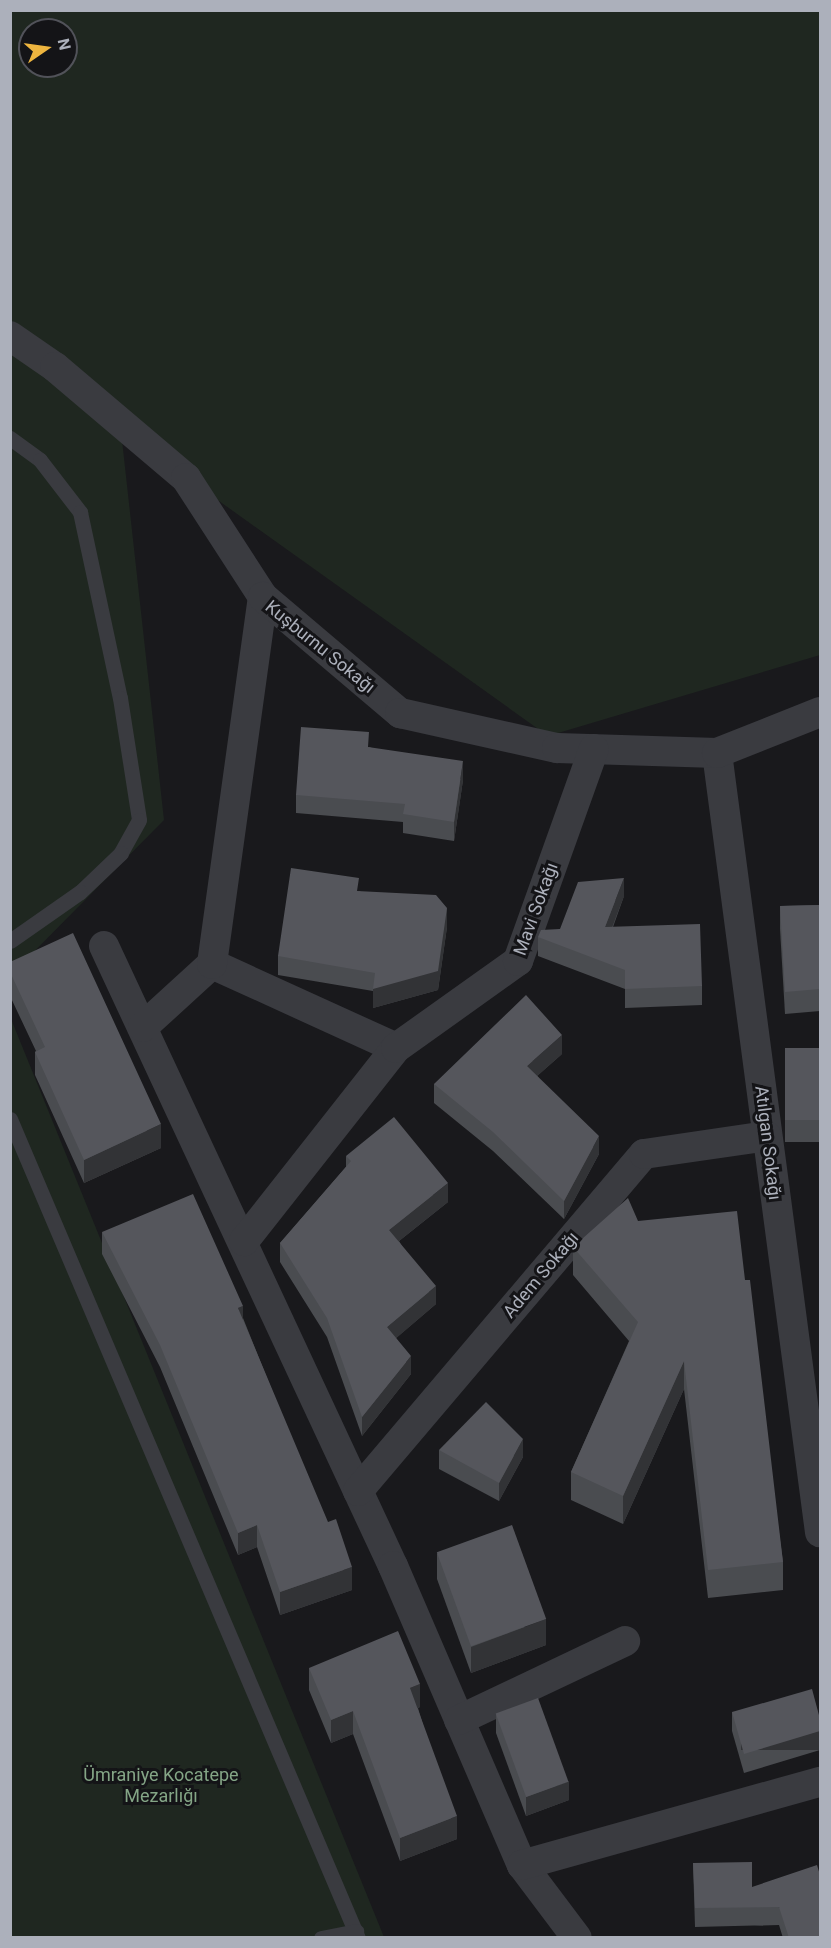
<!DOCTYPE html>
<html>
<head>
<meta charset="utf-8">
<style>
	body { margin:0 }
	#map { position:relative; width:831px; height:1948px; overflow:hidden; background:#19191c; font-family:Roboto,sans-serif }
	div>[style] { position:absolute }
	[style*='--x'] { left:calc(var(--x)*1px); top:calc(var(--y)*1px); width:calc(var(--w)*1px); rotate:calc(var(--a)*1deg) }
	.green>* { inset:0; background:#1f2720 }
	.service>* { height:15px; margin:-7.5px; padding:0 7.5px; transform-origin:7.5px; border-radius:7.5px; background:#3a3b40 }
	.minor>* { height:30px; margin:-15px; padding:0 15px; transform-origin:15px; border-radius:15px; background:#3a3b40 }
	.wall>* { inset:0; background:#4a4c50; transform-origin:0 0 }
	.shaded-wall>* { inset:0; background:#323336; transform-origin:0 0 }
	.building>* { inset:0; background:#55565c; transform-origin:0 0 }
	span { translate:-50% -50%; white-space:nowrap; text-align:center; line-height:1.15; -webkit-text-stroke:6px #141417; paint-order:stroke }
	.street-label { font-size:18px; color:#acb0bb }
	.park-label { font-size:18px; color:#84a586 }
	.frame { position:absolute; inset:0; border:12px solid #acb0bb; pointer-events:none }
	.north { position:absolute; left:18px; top:18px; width:60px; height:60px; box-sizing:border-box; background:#141417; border:2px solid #515259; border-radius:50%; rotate:77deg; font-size:16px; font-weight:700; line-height:24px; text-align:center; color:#acb0bb }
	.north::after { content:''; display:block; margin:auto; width:21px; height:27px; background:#eeb53f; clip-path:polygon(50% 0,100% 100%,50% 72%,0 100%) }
</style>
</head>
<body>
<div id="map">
	<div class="green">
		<i style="clip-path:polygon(evenodd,11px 11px,820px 11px,820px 655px,548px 736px,121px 431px,164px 820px,11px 975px,11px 11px,30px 30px,66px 30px,66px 66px,30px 66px,30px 30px)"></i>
		<i style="clip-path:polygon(11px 1019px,384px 1937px,11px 1937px)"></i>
	</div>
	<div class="service">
		<i style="--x:10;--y:438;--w:37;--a:36"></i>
		<i style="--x:40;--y:460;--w:66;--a:52.4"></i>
		<i style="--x:80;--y:512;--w:190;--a:77.9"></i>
		<i style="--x:120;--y:698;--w:123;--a:81.1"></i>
		<i style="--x:139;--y:820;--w:38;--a:119"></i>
		<i style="--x:121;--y:853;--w:57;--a:136.4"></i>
		<i style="--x:80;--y:892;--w:85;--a:145"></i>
		<i style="--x:10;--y:1119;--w:890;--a:66.98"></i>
		<i style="--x:321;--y:1938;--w:36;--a:-11"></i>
	</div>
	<div class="minor">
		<i style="--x:10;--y:336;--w:55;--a:34.6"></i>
		<i style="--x:55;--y:367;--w:172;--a:40.3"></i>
		<i style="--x:186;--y:478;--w:142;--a:57.1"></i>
		<i style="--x:717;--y:753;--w:786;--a:82.47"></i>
		<i style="--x:104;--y:946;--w:684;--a:65.01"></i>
		<i style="--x:393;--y:1566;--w:326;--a:66.7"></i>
		<i style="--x:522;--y:1865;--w:91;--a:53"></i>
		<i style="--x:212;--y:964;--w:202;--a:24.5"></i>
		<i style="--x:396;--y:1048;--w:246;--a:128.2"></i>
		<i style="--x:143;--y:1027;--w:93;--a:-42.4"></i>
		<i style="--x:212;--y:964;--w:371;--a:-82.1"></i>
		<i style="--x:263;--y:597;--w:180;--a:40.3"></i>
		<i style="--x:400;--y:713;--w:161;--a:12.6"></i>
		<i style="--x:557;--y:748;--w:160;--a:1.8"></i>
		<i style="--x:717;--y:753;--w:111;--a:-21.7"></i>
		<i style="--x:396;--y:1048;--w:150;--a:-35.5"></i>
		<i style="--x:518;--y:961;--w:225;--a:-70.3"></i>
		<i style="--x:358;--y:1491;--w:442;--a:-49.7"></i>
		<i style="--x:644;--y:1154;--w:124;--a:-8.3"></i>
		<i style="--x:459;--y:1720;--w:184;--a:-25.4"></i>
		<i style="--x:522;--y:1865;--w:309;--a:-15.6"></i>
	</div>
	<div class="wall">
		<i style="clip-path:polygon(369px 747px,463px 780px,454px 841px,403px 833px,403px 822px,296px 813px,296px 795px)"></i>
		<i style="clip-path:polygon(359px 891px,447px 927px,438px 990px,373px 1008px,373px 991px,278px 975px,278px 956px)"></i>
		<i style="clip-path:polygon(624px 896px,613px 927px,702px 986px,702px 1005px,625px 1008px,625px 989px,538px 956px,538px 937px,560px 929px)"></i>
		<i style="clip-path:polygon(820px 905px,820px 1011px,785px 1014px,780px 929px,780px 906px)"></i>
		<i style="clip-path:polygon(10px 962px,161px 1148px,84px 1183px,35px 1075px,35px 1052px,36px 1051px,10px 996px)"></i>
		<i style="left:820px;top:1048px;width:94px;height:35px;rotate:90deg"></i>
		<i style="clip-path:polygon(562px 1054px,537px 1076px,599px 1154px,564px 1219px,493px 1151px,434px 1103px,434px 1084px)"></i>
		<i style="clip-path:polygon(346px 1156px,448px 1202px,399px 1241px,436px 1304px,396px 1338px,411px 1374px,362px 1436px,327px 1337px,280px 1262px,280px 1243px,346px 1167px)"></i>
		<i style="clip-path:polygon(638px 1221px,745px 1280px,783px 1562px,783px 1590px,708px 1598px,684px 1389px,623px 1524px,571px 1500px,571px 1472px,629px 1341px,573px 1275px,573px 1247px)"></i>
		<i style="clip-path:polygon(102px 1232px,243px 1318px,352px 1590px,280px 1615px,257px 1547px,238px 1555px,160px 1367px,102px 1254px)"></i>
		<i style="clip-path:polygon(439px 1450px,523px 1457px,499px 1501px,439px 1469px)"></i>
		<i style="clip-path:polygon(437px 1553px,546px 1645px,471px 1673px,437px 1579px)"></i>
		<i style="clip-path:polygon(309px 1668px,420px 1707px,418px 1708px,457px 1839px,400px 1861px,353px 1734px,331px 1743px,309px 1690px)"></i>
		<i style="clip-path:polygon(732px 1712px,820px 1719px,820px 1750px,744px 1773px,732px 1731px)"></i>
		<i style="clip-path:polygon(496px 1714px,569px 1800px,526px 1816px,496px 1733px)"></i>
		<i style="clip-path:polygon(693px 1863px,752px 1887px,820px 1938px,783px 1938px,779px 1925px,695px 1927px)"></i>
	</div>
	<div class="shaded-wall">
		<i style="clip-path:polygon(463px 761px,463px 780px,454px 841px,454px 822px)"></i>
		<i style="clip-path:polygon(624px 878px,624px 896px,605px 946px,605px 927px)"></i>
		<i style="clip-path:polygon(447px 908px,447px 927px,438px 990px,373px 1008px,373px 989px)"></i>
		<i style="clip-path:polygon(562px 1035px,562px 1054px,527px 1085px,527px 1066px)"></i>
		<i style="clip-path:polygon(161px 1124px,161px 1148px,84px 1183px,84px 1160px)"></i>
		<i style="clip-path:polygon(599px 1136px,599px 1154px,564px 1219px,564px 1201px)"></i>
		<i style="clip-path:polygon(448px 1183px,448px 1202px,389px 1249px,389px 1230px)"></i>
		<i style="clip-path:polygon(436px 1286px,436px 1304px,387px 1346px,387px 1327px)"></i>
		<i style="clip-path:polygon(243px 1306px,243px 1328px,238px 1308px)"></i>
		<i style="clip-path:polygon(411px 1356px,411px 1374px,362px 1436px,362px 1417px)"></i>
		<i style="clip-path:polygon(684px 1361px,684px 1389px,623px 1524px,623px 1496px)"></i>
		<i style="clip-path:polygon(523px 1439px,523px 1457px,499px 1501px,499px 1483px)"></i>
		<i style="clip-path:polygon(257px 1525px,257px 1547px,238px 1555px,238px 1533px)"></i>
		<i style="clip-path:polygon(352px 1567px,352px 1590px,280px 1615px,280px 1592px)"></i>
		<i style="clip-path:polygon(546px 1619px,546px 1645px,471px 1673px,471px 1647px)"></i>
		<i style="clip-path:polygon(420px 1684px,420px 1707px,410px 1711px,410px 1688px)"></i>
		<i style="clip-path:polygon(353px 1711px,353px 1734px,331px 1743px,331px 1720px)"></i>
		<i style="left:820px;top:1731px;width:19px;height:79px;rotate:90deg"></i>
		<i style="clip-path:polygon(569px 1781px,569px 1800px,526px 1816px,526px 1797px)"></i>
		<i style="clip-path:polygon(457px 1816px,457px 1839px,400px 1861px,400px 1838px)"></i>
	</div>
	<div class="building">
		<i style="clip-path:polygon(301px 727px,369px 732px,368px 747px,463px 761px,454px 822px,403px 814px,405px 804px,296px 795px)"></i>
		<i style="clip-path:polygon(291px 868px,359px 878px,357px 891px,436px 895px,447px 908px,438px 971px,373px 989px,375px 973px,278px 956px)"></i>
		<i style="clip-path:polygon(624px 878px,605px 927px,700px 924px,702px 986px,625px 989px,625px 970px,538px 937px,541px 930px,560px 929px,578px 882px)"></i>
		<i style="clip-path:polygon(820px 905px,820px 989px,785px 992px,780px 906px)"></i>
		<i style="clip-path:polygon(73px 933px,161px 1124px,84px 1160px,35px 1052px,45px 1047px,10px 972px,10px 962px)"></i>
		<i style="clip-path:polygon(526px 995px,562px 1035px,527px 1066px,599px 1136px,564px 1201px,493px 1132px,434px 1084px)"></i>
		<i style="left:820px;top:1048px;width:72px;height:35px;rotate:90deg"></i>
		<i style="clip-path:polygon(394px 1117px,448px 1183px,389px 1230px,436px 1286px,387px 1327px,411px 1356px,362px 1417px,327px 1318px,280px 1243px,351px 1161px,346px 1156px)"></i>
		<i style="clip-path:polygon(193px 1194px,243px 1306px,238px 1308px,328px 1522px,336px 1519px,352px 1567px,280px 1592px,257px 1525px,238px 1533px,160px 1345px,102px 1232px)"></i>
		<i style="clip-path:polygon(628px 1198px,638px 1221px,737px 1211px,745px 1280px,750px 1280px,783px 1562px,708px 1570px,684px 1361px,623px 1496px,571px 1472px,638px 1322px,573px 1247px)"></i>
		<i style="clip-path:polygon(486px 1402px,523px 1439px,499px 1483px,439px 1450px)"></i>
		<i style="left:512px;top:1525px;width:100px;height:80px;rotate:70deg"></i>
		<i style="clip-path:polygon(398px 1631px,420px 1684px,410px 1688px,457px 1816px,400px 1838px,353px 1711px,331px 1720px,309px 1668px)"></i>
		<i style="clip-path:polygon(812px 1689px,820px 1719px,820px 1731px,744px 1754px,732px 1712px)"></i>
		<i style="left:538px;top:1698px;width:89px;height:45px;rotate:70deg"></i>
		<i style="clip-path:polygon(752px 1862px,752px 1887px,817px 1865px,820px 1875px,820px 1938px,789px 1938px,779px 1907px,695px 1908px,693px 1863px)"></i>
	</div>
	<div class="street-label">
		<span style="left:320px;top:647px;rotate:39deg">Kuşburnu Sokağı</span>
		<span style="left:536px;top:909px;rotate:-70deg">Mavi Sokağı</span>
		<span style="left:768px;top:1143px;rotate:83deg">Atılgan Sokağı</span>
		<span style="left:541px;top:1275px;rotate:-50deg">Adem Sokağı</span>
	</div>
	<div class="park-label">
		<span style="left:161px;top:1786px">Ümraniye Kocatepe<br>Mezarlığı</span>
	</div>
	<div class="frame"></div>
	<div class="north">N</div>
</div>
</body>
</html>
